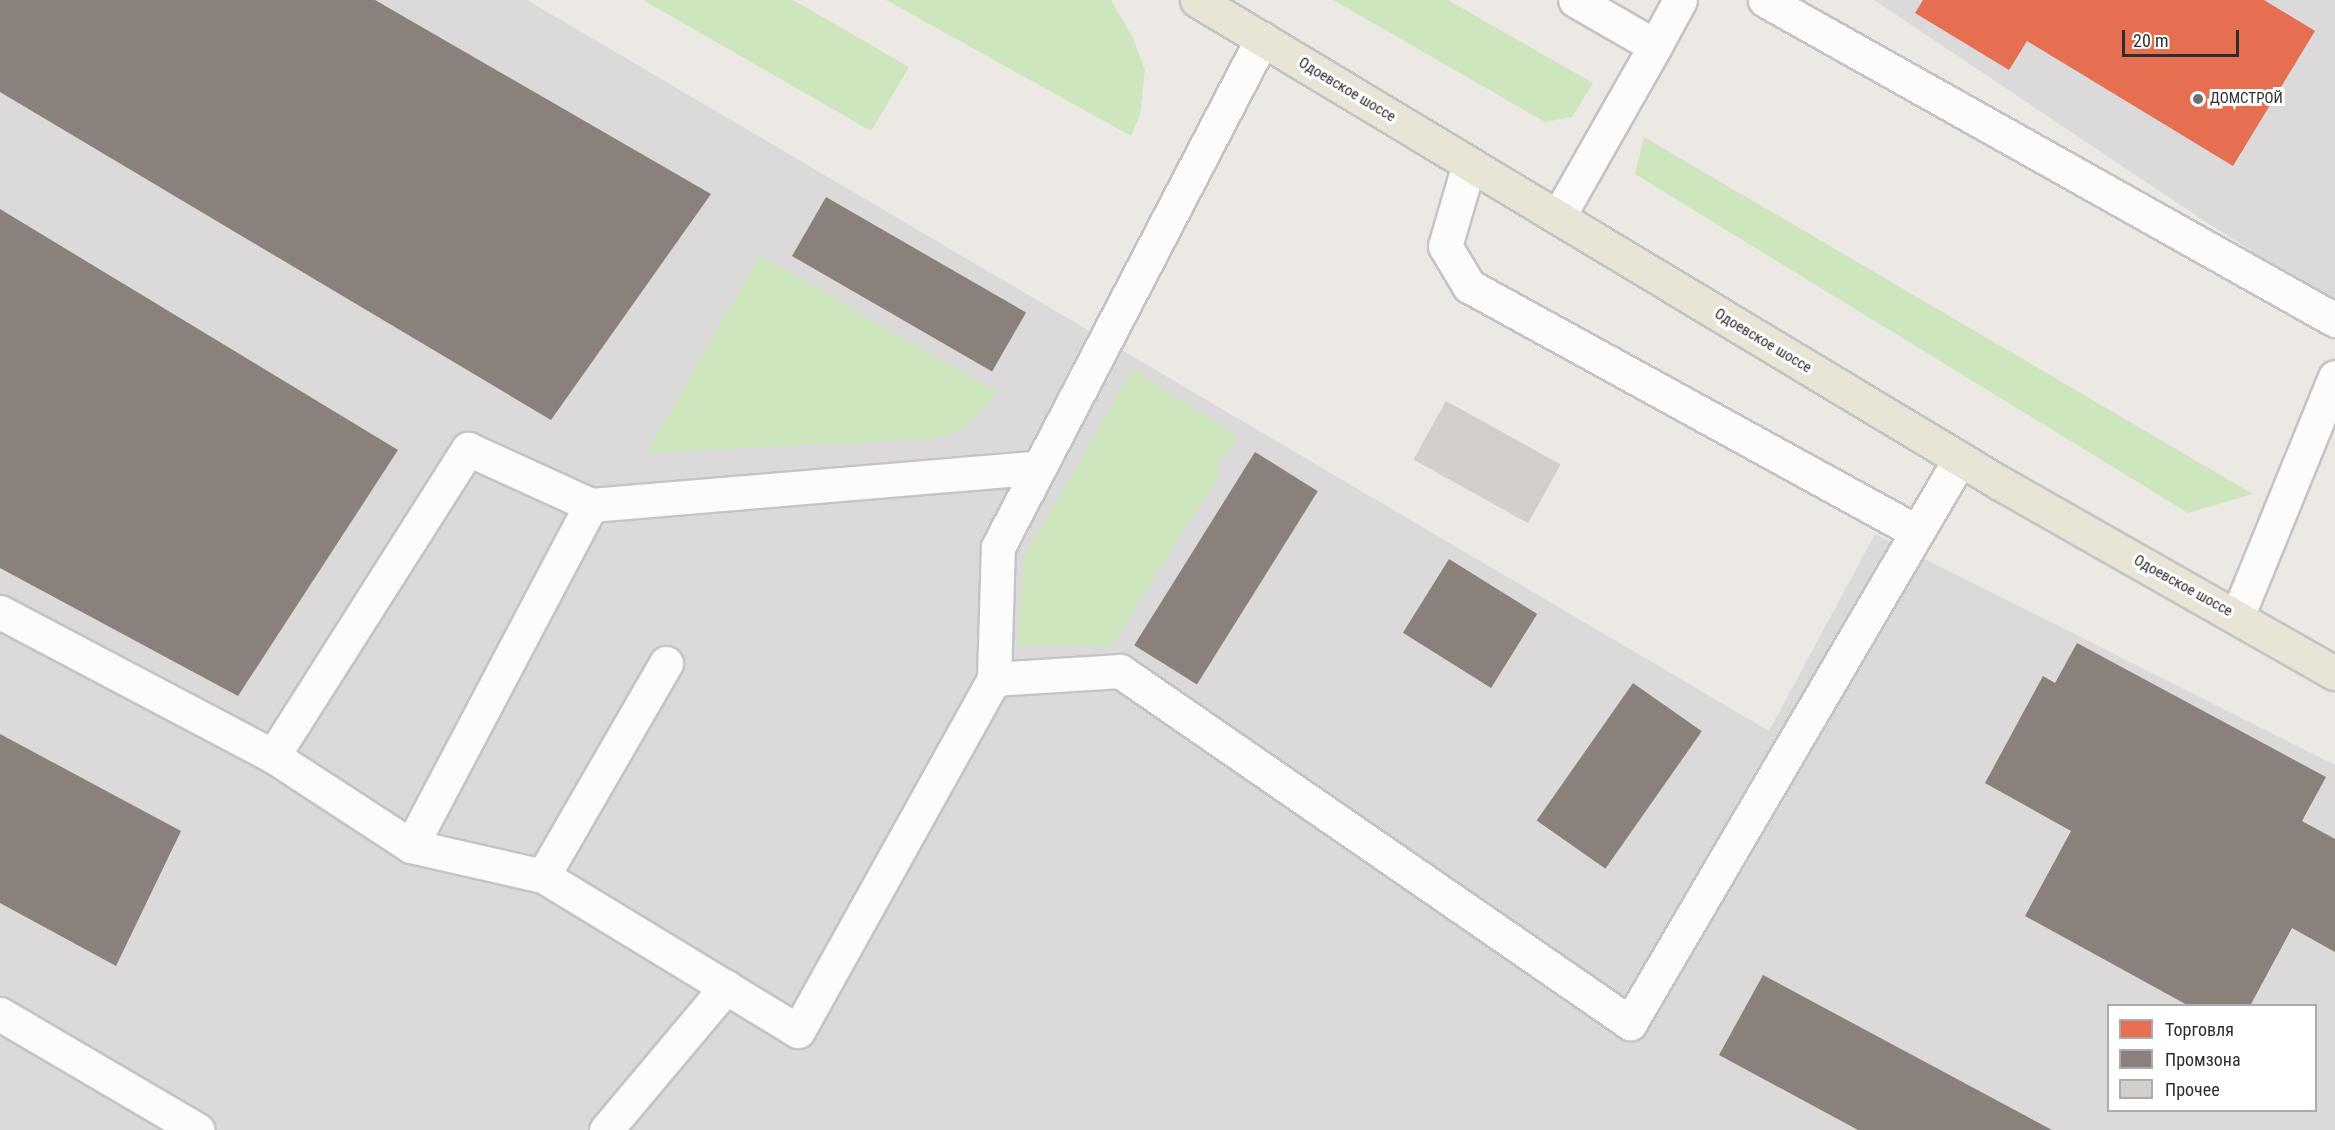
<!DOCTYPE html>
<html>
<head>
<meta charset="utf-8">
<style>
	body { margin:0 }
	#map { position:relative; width:2335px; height:1130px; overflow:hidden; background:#ece8e4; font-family:"Roboto Condensed",sans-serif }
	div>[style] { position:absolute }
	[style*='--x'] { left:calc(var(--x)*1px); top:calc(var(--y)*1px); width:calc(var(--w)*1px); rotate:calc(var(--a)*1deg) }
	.industrial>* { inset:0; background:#dcd9db }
	.green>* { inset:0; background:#cee6be }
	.shops>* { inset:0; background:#e76f51 }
	.industry>* { inset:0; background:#8a817c; transform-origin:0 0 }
	.building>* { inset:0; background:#d1cecb; transform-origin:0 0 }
	.roads { filter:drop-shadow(2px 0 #c5c4c5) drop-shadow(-2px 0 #c5c4c5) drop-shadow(0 2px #c5c4c5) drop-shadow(0 -2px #c5c4c5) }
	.minor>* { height:33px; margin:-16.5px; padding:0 16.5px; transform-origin:16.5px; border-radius:16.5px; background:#fcfcfb }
	.major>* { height:33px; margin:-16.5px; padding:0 16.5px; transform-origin:16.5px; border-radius:16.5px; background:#e8e4d6 }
	.dots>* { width:16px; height:16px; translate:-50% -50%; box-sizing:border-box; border:3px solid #fff; border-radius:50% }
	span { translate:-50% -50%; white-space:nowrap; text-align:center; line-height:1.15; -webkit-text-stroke:6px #fff; paint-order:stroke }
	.street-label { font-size:15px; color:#2e2e2e }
	.poi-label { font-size:15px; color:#2e2e2e }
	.left { translate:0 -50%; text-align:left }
	.legend { position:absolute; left:2107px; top:1004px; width:210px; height:108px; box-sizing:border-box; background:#fff; border:2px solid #ababab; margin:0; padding:8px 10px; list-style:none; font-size:18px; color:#2e2e2e }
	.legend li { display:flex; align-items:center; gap:12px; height:30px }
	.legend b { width:30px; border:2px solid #ababab }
	.scale { position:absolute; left:2122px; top:30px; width:117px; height:27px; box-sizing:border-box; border:3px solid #2e2e2e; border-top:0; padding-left:8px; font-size:18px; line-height:21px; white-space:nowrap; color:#2e2e2e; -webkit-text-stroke:4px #fff; paint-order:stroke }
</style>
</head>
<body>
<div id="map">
	<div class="industrial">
		<i style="clip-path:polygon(evenodd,0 0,527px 0,1769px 731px,1875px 534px,2335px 765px,2335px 1130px,0 1130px,0 0,2108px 1006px,2316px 1006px,2316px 1110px,2108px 1110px,2108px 1006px)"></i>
		<i style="clip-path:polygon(1874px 0,2335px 0,2335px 304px,2203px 220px)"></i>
	</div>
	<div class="green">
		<i style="clip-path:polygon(643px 0,793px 0,909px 67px,871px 131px)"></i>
		<i style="clip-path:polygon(886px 0,1111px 0,1133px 38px,1145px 70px,1140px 115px,1131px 136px)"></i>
		<i style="clip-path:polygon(1333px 0,1448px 0,1593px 83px,1572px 117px,1545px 122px)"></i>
		<i style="clip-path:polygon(1644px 137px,2253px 494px,2188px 513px,1635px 174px)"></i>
		<i style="clip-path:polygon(760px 255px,997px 392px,977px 418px,958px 430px,933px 439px,646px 453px)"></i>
		<i style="clip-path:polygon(1132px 369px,1238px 436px,1216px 469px,1221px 472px,1111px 646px,1017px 646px,1024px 557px)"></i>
	</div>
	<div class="shops">
		<i style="clip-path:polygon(1923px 0,2264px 0,2315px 31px,2233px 166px,2027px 41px,2009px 70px,1915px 13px)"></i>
	</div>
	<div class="industry">
		<i style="clip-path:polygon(0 0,375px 0,711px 194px,551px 420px,0 92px)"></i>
		<i style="left:826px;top:197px;width:231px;height:68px;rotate:30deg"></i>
		<i style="clip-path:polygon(0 209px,398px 450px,238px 696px,0 568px)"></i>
		<i style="left:1255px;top:452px;width:74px;height:228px;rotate:32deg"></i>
		<i style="left:1449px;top:559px;width:104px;height:87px;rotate:32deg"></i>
		<i style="clip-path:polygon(2077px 643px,2326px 777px,2302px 821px,2335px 839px,2335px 952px,2292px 928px,2250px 1006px,2189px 1006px,2025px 916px,2071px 831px,1985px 783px,2043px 676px,2055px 683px)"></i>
		<i style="left:1633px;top:683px;width:84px;height:168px;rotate:35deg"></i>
		<i style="clip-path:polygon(0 734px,181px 831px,116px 966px,0 903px)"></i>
		<i style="clip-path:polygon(1763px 975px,2052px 1130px,1858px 1130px,1719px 1055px)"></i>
	</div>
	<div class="building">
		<i style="left:1446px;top:401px;width:131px;height:67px;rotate:29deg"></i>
	</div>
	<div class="roads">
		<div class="minor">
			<i style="--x:1765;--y:0;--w:654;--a:29.31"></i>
			<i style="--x:1655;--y:46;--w:52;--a:-61.5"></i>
			<i style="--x:1469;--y:164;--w:85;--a:106.3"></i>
			<i style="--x:1445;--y:246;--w:47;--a:59"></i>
			<i style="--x:1469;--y:286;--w:511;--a:28.77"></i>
			<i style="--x:1558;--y:217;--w:197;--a:-60.4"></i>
			<i style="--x:1655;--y:46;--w:92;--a:-150.1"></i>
			<i style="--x:0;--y:612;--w:309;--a:27.8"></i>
			<i style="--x:273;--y:756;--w:165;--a:33.1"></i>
			<i style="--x:411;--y:846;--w:135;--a:12.8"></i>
			<i style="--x:2237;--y:617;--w:259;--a:-67.8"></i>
			<i style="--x:666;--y:663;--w:246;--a:120"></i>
			<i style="--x:543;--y:876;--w:298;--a:31.3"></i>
			<i style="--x:798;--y:1031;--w:403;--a:-60.9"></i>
			<i style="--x:994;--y:679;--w:132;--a:-88.3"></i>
			<i style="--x:998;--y:547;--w:573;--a:-62.54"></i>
			<i style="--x:994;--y:679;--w:126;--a:-3.6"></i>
			<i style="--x:1120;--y:671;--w:620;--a:34.61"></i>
			<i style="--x:1630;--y:1023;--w:653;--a:-59.67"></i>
			<i style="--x:273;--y:756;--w:364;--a:-57.6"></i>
			<i style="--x:468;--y:449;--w:135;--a:24.5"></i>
			<i style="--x:591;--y:505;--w:450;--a:-4.8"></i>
			<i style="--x:411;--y:846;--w:386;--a:-62.2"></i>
			<i style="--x:0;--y:1014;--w:229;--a:30.4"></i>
			<i style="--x:606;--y:1130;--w:187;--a:-50"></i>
		</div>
		<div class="major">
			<i style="--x:1197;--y:0;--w:937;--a:31.03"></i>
			<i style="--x:2000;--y:483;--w:385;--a:29.6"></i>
		</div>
	</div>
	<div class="dots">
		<i style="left:2198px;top:99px;background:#706f6e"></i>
	</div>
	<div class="street-label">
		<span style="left:1347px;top:90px;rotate:31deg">Одоевское шоссе</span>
		<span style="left:1763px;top:341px;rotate:31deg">Одоевское шоссе</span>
		<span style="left:2183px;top:586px;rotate:29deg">Одоевское шоссе</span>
	</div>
	<div class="poi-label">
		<span class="left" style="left:2210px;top:99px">ДОМСТРОЙ</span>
	</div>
	<ul class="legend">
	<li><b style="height:16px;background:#e76f51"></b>Торговля</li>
	<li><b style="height:16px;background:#8a817c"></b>Промзона</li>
	<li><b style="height:16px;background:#d1cecb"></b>Прочее</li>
	</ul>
	<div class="scale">20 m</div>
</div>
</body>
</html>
